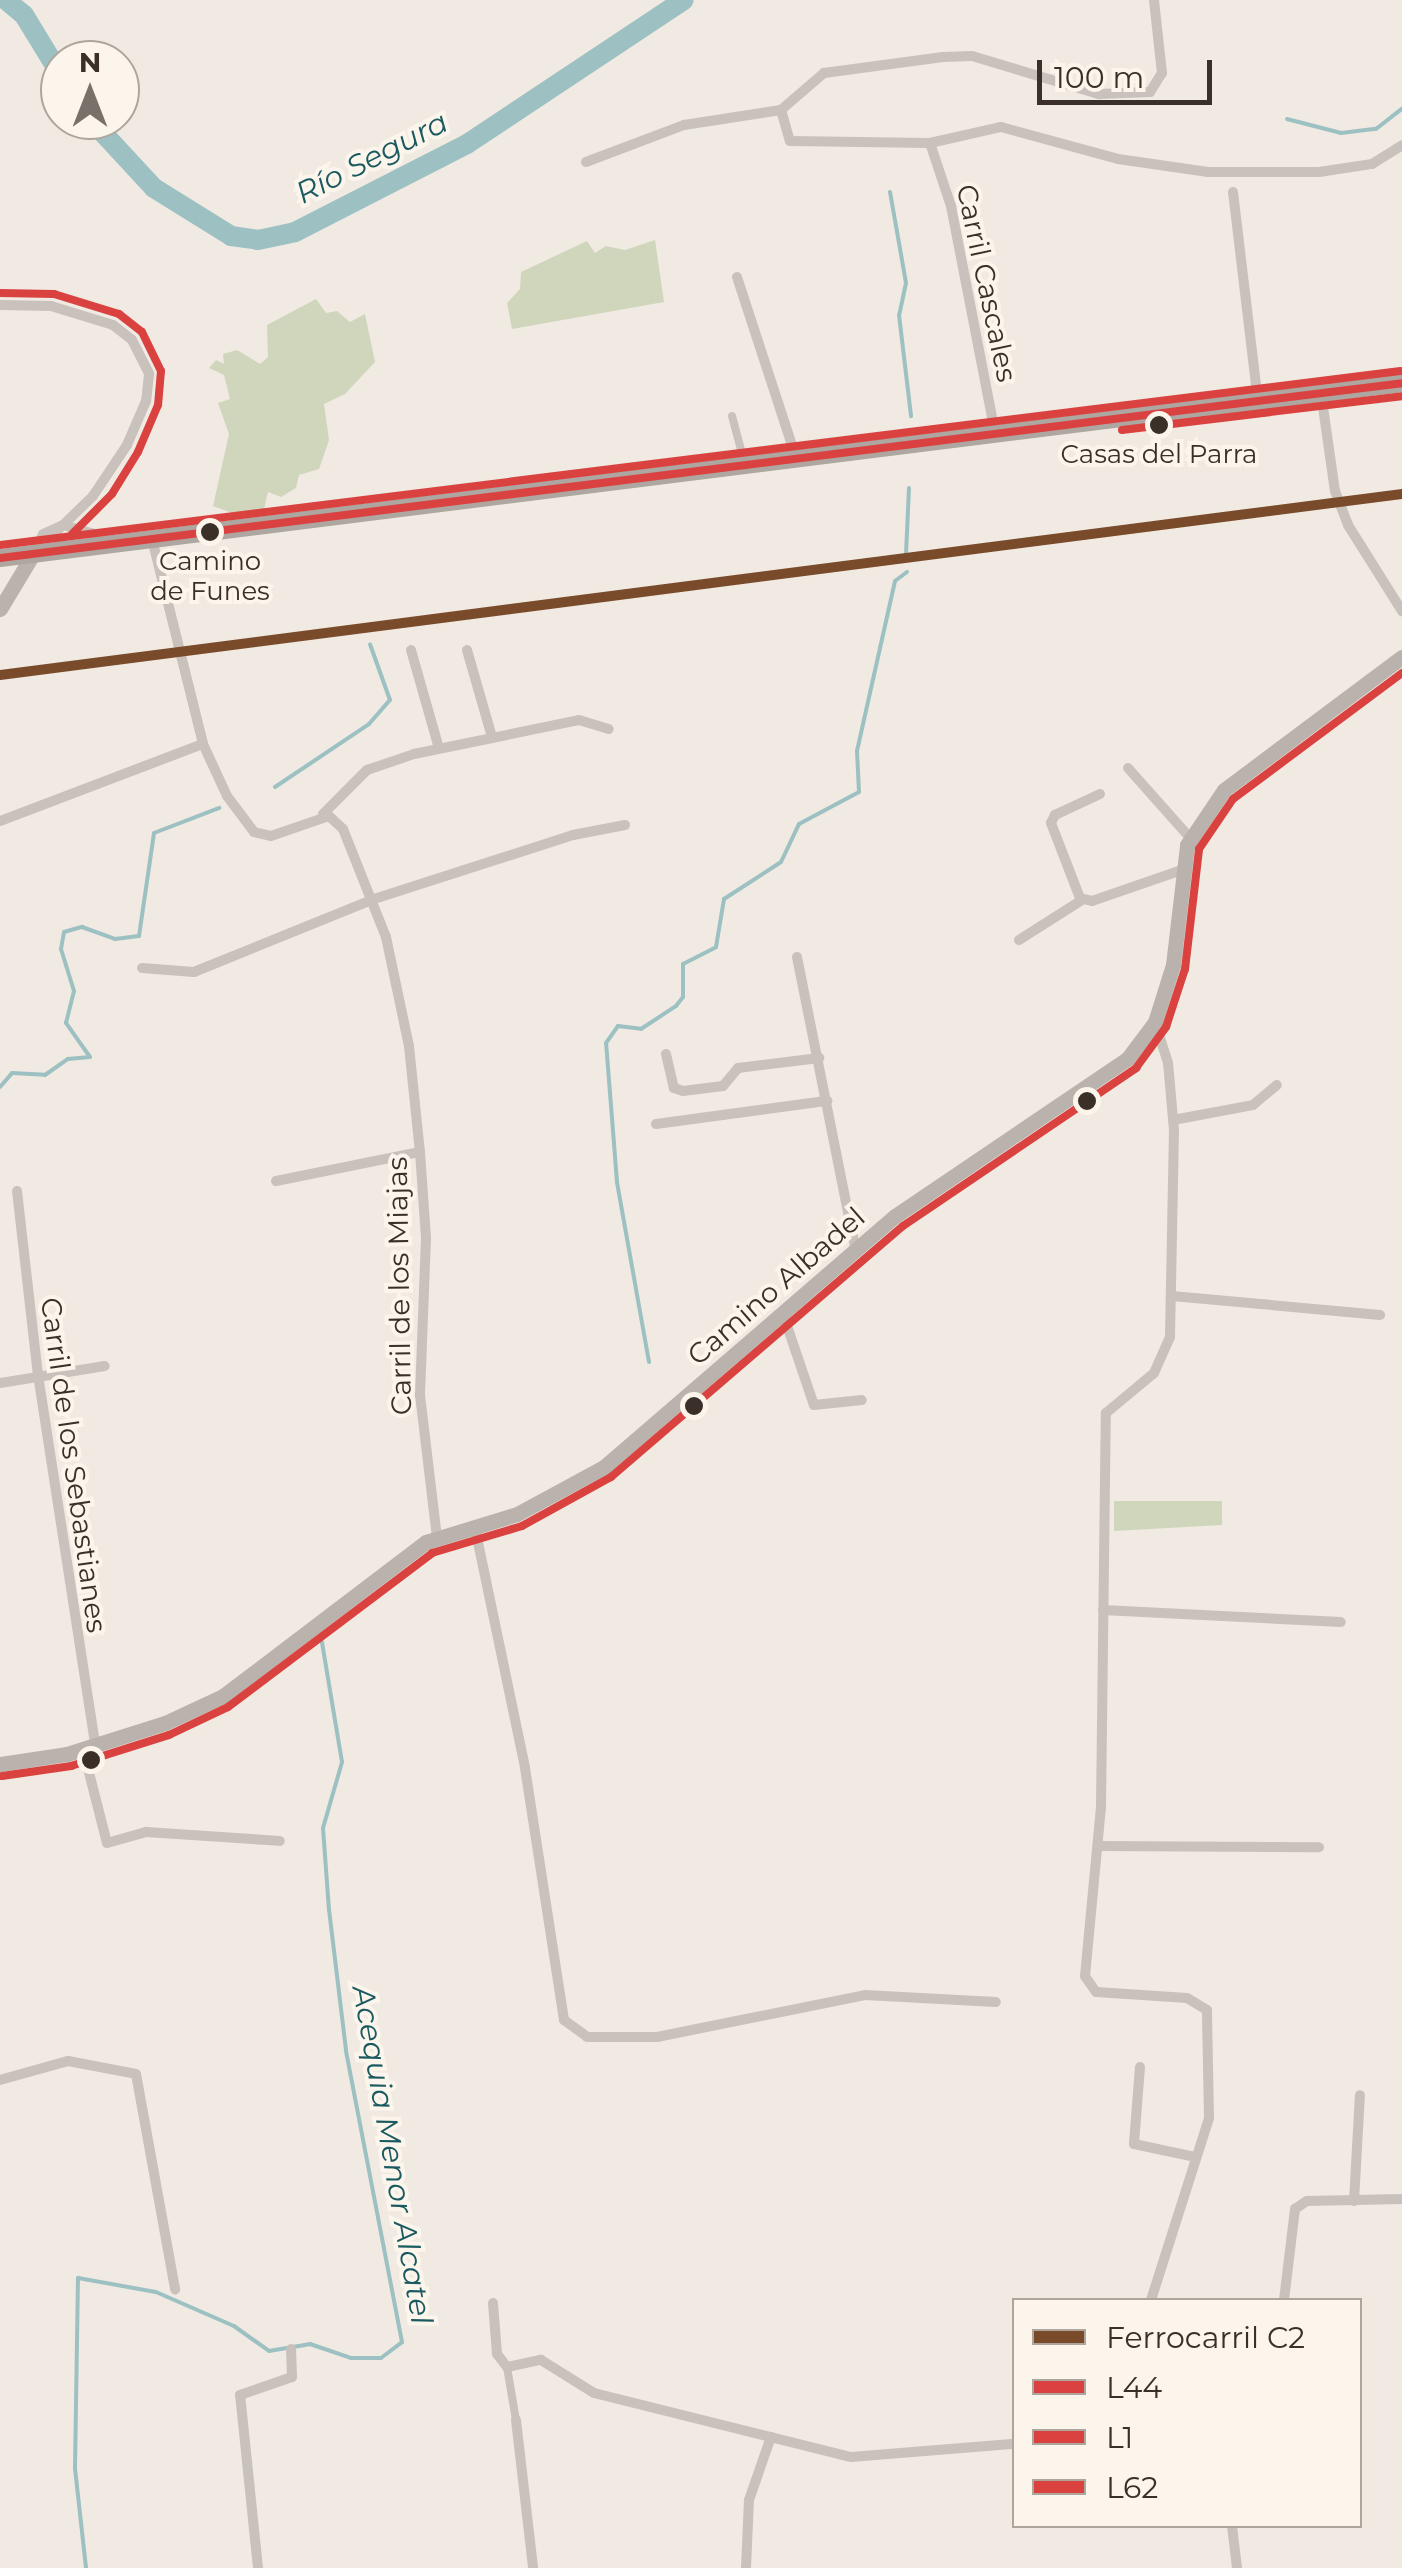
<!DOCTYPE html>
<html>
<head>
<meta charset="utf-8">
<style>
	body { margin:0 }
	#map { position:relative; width:1402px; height:2568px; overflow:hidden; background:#f0eae3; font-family:Montserrat,sans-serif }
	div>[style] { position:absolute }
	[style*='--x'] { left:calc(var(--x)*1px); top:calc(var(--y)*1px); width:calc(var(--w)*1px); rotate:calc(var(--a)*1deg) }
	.green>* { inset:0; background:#d0d6bc }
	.stream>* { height:4px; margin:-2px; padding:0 2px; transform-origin:2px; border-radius:2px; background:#9dc1c2 }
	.river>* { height:20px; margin:-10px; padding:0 10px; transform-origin:10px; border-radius:10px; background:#9dc1c2 }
	.pedestrian>* { height:8px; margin:-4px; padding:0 4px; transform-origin:4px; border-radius:4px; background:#c9c2bc }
	.minor>* { height:10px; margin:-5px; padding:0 5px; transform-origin:5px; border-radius:5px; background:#c9c2bc }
	.secondary>* { height:15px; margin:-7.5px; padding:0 7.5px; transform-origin:7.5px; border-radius:7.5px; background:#bab2ac }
	.primary>* { height:18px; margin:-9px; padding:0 9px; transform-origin:9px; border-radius:9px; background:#aea7a1 }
	.bus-1>* { height:8px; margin:-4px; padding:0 4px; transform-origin:4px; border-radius:4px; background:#da4241 }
	.bus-2>* { height:8px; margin:-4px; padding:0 4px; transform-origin:4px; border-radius:4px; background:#da4240 }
	.bus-3>* { height:8px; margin:-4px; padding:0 4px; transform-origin:4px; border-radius:4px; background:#da4240 }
	.rail-1>* { height:10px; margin:-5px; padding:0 5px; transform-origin:5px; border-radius:5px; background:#7a4b2a }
	.dots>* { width:28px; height:28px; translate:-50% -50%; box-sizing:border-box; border:5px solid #fbf5eb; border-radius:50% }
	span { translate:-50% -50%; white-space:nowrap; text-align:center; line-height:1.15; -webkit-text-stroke:8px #fbf5eb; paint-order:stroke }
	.bus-label { font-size:26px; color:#3b2f29 }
	.street-label { font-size:28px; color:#3b2f29 }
	.water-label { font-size:30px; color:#1b5960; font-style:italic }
	.legend { position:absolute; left:1012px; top:2298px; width:350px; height:230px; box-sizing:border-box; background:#fbf5eb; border:2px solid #aea69d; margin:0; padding:12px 18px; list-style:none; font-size:30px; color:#3b2f29 }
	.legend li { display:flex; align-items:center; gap:20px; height:50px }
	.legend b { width:50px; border:2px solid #aea69d }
	.north { position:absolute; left:40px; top:40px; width:100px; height:100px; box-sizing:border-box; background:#fbf5eb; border:2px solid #aea69d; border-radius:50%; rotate:0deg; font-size:28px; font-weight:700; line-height:40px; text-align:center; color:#3b2f29 }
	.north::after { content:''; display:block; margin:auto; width:35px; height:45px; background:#7a706a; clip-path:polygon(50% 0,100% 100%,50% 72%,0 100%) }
	.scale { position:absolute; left:1037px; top:60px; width:175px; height:45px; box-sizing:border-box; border:5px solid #3b2f29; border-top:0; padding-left:12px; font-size:30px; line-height:35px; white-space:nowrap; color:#3b2f29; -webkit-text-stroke:8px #fbf5eb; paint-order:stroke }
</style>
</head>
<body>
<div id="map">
	<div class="green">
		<i style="clip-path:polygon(655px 240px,664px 302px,512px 329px,507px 303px,520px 289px,521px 272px,587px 241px,595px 253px,606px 246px,625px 250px)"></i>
		<i style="clip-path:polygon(316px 299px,326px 313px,337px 311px,350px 322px,365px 314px,375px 362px,345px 394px,324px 404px,329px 440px,319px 469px,299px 475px,296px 488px,281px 497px,268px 492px,263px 514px,240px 516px,213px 506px,229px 434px,218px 403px,230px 399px,224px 375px,209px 368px,216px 360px,224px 364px,223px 354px,237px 350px,260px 364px,268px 357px,267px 325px)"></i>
		<i style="clip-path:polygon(1114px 1501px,1222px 1501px,1222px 1525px,1114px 1531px)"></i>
	</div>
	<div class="stream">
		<i style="--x:1287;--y:119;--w:56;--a:14.5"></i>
		<i style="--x:1341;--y:133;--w:35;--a:-7"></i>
		<i style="--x:1376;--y:129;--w:33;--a:-38"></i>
		<i style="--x:890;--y:192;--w:92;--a:80"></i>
		<i style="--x:906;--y:283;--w:33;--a:102"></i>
		<i style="--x:899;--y:315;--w:102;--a:83.2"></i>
		<i style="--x:906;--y:554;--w:66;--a:-87.4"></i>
		<i style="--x:275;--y:787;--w:113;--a:-33.8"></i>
		<i style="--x:369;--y:724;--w:32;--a:-49"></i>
		<i style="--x:390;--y:700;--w:59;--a:-109.7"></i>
		<i style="--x:0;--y:1087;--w:18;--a:-49"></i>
		<i style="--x:12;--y:1073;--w:33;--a:3"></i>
		<i style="--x:45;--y:1075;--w:28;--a:-35"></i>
		<i style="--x:68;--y:1059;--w:22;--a:-5"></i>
		<i style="--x:90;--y:1057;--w:42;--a:-125.2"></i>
		<i style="--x:66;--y:1023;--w:33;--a:-76"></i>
		<i style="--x:74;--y:991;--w:44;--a:-107.2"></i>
		<i style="--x:61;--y:949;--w:17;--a:-80"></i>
		<i style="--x:64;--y:932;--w:19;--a:-16"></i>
		<i style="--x:82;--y:927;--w:35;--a:20"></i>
		<i style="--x:115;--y:939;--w:24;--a:-7"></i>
		<i style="--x:139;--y:936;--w:104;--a:-81.7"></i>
		<i style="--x:154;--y:833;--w:70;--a:-21"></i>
		<i style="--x:649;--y:1362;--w:183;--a:-100.1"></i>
		<i style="--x:617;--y:1182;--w:139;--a:-94.5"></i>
		<i style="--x:606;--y:1043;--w:21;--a:-55"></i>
		<i style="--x:618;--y:1026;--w:23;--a:7"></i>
		<i style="--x:641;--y:1029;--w:42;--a:-33.3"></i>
		<i style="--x:676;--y:1006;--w:11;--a:-52"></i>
		<i style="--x:683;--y:997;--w:33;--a:-90"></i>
		<i style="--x:683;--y:964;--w:37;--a:-27"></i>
		<i style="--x:716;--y:947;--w:49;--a:-80.5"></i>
		<i style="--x:724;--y:899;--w:68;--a:-33"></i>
		<i style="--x:781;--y:862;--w:42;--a:-64.7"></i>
		<i style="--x:799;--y:824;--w:68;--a:-28.1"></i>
		<i style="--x:859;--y:792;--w:41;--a:-92.8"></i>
		<i style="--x:857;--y:751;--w:174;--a:-77.4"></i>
		<i style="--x:895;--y:581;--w:15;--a:-37"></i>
		<i style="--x:86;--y:2568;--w:101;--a:-96.3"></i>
		<i style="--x:75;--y:2468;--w:190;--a:-89.1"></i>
		<i style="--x:78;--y:2278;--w:79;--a:10.2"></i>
		<i style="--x:156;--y:2292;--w:85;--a:23.6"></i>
		<i style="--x:234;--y:2326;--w:43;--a:35.5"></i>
		<i style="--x:269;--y:2351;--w:42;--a:-9.7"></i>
		<i style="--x:310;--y:2344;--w:43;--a:18.9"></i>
		<i style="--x:351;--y:2358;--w:30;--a:0"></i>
		<i style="--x:381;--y:2358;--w:26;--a:-37"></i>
		<i style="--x:402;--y:2342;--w:297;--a:-100.9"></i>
		<i style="--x:346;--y:2050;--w:141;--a:-96.9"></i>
		<i style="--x:329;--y:1910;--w:82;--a:-94.2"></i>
		<i style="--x:323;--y:1828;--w:69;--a:-73.9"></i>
		<i style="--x:342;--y:1762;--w:122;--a:-99.5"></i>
	</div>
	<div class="river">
		<i style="--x:6;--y:0;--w:23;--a:40"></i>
		<i style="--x:24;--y:15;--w:69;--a:58.6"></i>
		<i style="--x:91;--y:120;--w:93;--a:47.2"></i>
		<i style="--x:154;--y:188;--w:91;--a:31.9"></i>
		<i style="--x:231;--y:236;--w:27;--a:8"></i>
		<i style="--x:258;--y:240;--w:38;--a:-12"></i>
		<i style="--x:295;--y:232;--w:193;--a:-27.1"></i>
		<i style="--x:467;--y:144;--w:260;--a:-33.6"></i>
	</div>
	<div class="pedestrian">
		<i style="--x:732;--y:416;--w:51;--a:75.1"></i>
		<i style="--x:507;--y:2367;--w:54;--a:80.4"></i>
	</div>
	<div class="minor">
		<i style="--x:781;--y:110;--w:57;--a:-40.7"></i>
		<i style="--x:824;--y:73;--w:120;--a:-7.7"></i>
		<i style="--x:943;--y:57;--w:29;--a:-2"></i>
		<i style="--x:972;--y:56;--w:133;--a:16.7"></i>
		<i style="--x:1099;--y:94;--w:51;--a:-2.2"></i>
		<i style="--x:1150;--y:92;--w:22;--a:-58"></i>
		<i style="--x:1162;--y:73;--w:73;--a:-96.3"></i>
		<i style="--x:930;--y:143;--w:66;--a:71.6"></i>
		<i style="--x:951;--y:206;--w:231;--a:79"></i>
		<i style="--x:586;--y:162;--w:105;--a:-20.7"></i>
		<i style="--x:684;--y:125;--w:98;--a:-8.8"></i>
		<i style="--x:781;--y:110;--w:32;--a:74"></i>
		<i style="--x:790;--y:141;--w:140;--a:0.8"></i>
		<i style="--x:930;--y:143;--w:73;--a:-12.7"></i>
		<i style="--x:1001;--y:127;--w:121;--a:15.3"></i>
		<i style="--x:1118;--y:159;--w:91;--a:8.2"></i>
		<i style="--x:1208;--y:172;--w:111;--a:0"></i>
		<i style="--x:1319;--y:172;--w:54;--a:-8.6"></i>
		<i style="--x:1372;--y:164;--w:36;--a:-32"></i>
		<i style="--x:1233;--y:192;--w:210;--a:83.2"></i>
		<i style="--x:737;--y:277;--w:190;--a:71.9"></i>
		<i style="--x:0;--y:305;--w:51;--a:1.1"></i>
		<i style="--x:51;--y:306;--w:65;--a:17"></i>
		<i style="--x:113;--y:325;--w:24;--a:38"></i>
		<i style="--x:132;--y:340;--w:38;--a:63"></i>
		<i style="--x:149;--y:374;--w:27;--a:96"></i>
		<i style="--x:146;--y:401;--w:48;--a:113.4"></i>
		<i style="--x:127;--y:445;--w:61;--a:123.7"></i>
		<i style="--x:93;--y:496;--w:52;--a:135.8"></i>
		<i style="--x:56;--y:532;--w:19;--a:74"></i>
		<i style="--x:1321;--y:393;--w:99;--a:81.9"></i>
		<i style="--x:1335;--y:491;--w:36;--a:69"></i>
		<i style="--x:1348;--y:525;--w:102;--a:57.9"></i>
		<i style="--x:152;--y:539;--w:211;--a:76"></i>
		<i style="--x:203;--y:744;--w:57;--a:65.2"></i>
		<i style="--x:227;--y:796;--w:45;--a:53.1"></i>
		<i style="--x:254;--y:832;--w:17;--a:13"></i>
		<i style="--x:271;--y:836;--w:61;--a:-19"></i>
		<i style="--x:329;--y:816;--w:19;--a:43"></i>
		<i style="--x:343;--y:829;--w:116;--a:68.3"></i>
		<i style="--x:386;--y:937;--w:111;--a:78.1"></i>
		<i style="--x:409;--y:1046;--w:107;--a:84.1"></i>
		<i style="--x:420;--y:1152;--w:86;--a:86"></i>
		<i style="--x:426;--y:1238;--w:157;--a:92.2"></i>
		<i style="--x:420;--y:1395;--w:144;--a:83.2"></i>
		<i style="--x:33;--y:554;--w:22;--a:-63"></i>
		<i style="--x:43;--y:534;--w:22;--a:-24"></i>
		<i style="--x:63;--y:525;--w:51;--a:15.9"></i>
		<i style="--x:411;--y:650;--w:102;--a:74.1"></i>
		<i style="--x:467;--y:650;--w:91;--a:74"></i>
		<i style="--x:1128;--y:768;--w:95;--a:48.4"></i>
		<i style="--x:1100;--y:794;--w:50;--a:155"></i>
		<i style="--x:1055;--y:815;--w:9;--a:117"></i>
		<i style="--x:1051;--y:823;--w:80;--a:68.9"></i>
		<i style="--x:1080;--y:898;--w:12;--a:14"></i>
		<i style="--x:1092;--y:901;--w:95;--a:-19"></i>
		<i style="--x:323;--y:814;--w:62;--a:-45"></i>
		<i style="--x:367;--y:770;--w:50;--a:-18.8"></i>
		<i style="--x:414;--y:754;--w:168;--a:-11.6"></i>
		<i style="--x:579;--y:720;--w:31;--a:17"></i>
		<i style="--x:0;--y:821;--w:217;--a:-20.8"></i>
		<i style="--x:1019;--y:940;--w:75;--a:-32.4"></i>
		<i style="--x:797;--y:957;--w:301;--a:78.7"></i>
		<i style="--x:142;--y:968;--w:52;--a:4.4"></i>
		<i style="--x:194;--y:972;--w:194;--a:-22.1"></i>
		<i style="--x:374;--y:899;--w:209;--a:-17.8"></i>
		<i style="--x:573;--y:835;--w:53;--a:-10.9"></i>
		<i style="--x:666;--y:1054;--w:35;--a:77"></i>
		<i style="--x:674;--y:1088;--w:9;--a:18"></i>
		<i style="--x:683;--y:1091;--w:40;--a:-7.1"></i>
		<i style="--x:723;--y:1086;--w:23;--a:-50"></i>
		<i style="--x:738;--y:1068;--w:82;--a:-7"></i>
		<i style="--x:1173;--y:1120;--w:81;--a:-10.6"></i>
		<i style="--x:1253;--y:1105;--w:31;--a:-40"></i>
		<i style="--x:656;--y:1124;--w:173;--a:-7.7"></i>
		<i style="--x:276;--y:1181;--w:147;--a:-11.4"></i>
		<i style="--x:17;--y:1191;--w:185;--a:83.5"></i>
		<i style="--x:38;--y:1375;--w:374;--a:81.2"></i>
		<i style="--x:1172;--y:1296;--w:209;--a:5.2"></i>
		<i style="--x:784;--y:1317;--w:93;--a:71.2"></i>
		<i style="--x:814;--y:1405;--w:48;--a:-5.9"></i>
		<i style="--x:0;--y:1383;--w:106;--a:-9.2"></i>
		<i style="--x:475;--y:1528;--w:245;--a:78.2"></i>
		<i style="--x:525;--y:1768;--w:255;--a:81.2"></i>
		<i style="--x:564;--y:2020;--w:29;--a:36"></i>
		<i style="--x:587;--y:2037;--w:70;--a:0"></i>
		<i style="--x:657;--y:2037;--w:212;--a:-11.4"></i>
		<i style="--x:865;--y:1995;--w:131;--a:3.1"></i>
		<i style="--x:1103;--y:1610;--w:238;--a:2.9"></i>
		<i style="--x:83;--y:1749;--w:97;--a:75.7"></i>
		<i style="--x:107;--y:1843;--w:41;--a:-15.8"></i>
		<i style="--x:146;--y:1832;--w:134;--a:3.8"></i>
		<i style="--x:1098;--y:1846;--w:221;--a:0.3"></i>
		<i style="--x:1140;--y:2067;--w:77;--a:94.5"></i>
		<i style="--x:1134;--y:2144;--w:62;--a:12"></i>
		<i style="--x:0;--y:2080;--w:71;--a:-15.6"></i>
		<i style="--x:68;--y:2061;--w:69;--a:10.8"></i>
		<i style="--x:136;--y:2074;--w:219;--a:79.7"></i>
		<i style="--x:1354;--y:2201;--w:106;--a:-86.8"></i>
		<i style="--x:1151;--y:2300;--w:191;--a:-72.3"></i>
		<i style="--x:1209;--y:2118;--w:108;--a:-91.1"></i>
		<i style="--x:1207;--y:2010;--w:23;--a:-149"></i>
		<i style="--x:1187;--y:1998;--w:91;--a:-176.2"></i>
		<i style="--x:1096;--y:1992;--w:19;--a:-125"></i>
		<i style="--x:1085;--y:1976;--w:170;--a:-84.6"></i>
		<i style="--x:1101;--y:1807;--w:394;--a:-89.3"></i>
		<i style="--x:1106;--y:1413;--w:62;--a:-39.8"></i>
		<i style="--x:1154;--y:1373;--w:39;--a:-66"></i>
		<i style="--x:1170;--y:1337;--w:207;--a:-88.9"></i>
		<i style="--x:1174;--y:1130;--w:67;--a:-95.1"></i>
		<i style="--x:1168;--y:1063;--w:43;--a:-107.6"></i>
		<i style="--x:1284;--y:2300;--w:92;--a:-83.1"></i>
		<i style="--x:1295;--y:2209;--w:14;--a:-34"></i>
		<i style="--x:1307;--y:2201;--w:95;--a:-1.2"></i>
		<i style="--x:493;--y:2303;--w:51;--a:85.5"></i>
		<i style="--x:497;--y:2354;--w:16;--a:52"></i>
		<i style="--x:507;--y:2367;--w:35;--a:-12"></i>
		<i style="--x:541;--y:2360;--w:62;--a:31.9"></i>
		<i style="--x:594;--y:2393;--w:265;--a:14"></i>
		<i style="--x:851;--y:2457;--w:164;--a:-4.6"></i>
		<i style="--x:516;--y:2420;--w:149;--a:83.4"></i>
		<i style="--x:1232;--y:2526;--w:42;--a:83.2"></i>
		<i style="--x:258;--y:2568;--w:174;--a:-95.9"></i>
		<i style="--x:240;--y:2395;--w:55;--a:-19.1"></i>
		<i style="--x:292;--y:2377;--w:28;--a:-92"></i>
		<i style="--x:746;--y:2568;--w:68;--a:-87.5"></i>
		<i style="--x:749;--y:2500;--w:67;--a:-70.8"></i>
	</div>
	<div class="secondary">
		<i style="--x:0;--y:609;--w:64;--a:-59"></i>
		<i style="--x:0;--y:1764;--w:68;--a:-8.5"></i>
		<i style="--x:67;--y:1754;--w:103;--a:-17.6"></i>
		<i style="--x:165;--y:1723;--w:64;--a:-25"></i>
		<i style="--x:223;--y:1696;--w:255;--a:-37.2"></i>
		<i style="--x:426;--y:1542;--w:95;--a:-17.1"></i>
		<i style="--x:517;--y:1514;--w:99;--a:-28.4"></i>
		<i style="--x:604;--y:1467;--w:384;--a:-40.8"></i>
		<i style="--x:895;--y:1216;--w:282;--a:-34.1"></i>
		<i style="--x:1128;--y:1058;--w:45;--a:-53.1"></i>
		<i style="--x:1155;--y:1022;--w:60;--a:-72.5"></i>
		<i style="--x:1173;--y:965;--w:121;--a:-83.3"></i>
		<i style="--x:1187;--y:845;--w:66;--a:-56.1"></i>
		<i style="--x:1224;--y:790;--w:222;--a:-36.8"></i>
	</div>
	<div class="primary">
		<i style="--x:0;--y:558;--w:1413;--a:-7.11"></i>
	</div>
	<div class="bus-1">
		<i style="--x:0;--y:558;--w:1413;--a:-7.11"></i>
	</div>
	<div class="bus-2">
		<i style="--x:1122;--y:430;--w:282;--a:-6.9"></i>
		<i style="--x:2;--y:1776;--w:70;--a:-8.2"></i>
		<i style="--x:71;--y:1766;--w:103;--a:-17.6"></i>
		<i style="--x:169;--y:1735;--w:65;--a:-25.4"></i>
		<i style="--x:228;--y:1707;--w:256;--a:-37"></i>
		<i style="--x:432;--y:1553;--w:94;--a:-16.7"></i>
		<i style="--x:522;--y:1526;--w:102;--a:-28.8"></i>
		<i style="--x:611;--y:1477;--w:385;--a:-40.7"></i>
		<i style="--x:903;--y:1226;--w:282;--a:-34.1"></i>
		<i style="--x:1136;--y:1068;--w:51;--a:-53.8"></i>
		<i style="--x:1166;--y:1027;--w:61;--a:-71.9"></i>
		<i style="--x:1185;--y:969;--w:121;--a:-83.3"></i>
		<i style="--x:1199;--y:849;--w:60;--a:-55.8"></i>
		<i style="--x:1233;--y:799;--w:211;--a:-36.7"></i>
	</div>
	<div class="bus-3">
		<i style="--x:0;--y:293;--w:54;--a:1.1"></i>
		<i style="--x:54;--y:294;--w:68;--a:17.1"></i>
		<i style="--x:119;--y:314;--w:29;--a:38"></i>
		<i style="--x:142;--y:332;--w:43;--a:64"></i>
		<i style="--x:161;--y:371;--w:34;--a:95"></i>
		<i style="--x:158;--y:405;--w:51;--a:113.1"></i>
		<i style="--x:138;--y:452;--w:49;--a:121.8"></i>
		<i style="--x:112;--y:494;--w:57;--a:135"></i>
		<i style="--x:0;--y:545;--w:1411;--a:-7.08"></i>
	</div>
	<div class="rail-1">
		<i style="--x:0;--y:675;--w:1414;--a:-7.36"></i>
	</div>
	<div class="dots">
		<i style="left:1159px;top:425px;background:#3b2f29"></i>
		<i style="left:210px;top:532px;background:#3b2f29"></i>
		<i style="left:1087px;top:1101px;background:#3b2f29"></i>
		<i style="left:694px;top:1406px;background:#3b2f29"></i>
		<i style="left:91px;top:1760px;background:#3b2f29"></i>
	</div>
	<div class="bus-label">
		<span style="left:1159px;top:455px">Casas del Parra</span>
		<span style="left:210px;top:577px">Camino<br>de Funes</span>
	</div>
	<div class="street-label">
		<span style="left:987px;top:283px;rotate:78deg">Carril Cascales</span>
		<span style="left:399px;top:1286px;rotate:-91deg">Carril de los Miajas</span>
		<span style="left:776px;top:1286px;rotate:-41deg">Camino Albadel</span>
		<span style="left:74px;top:1465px;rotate:82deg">Carril de los Sebastianes</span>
	</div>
	<div class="water-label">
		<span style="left:372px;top:158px;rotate:-27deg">Río Segura</span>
		<span style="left:392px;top:2155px;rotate:80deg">Acequia Menor Alcatel</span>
	</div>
	<ul class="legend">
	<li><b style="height:12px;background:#7a4b2a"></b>Ferrocarril C2</li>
	<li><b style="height:12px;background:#da4241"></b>L44</li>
	<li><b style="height:12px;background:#da4240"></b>L1</li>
	<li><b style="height:12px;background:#da4240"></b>L62</li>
	</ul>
	<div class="north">N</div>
	<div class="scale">100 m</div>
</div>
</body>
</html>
